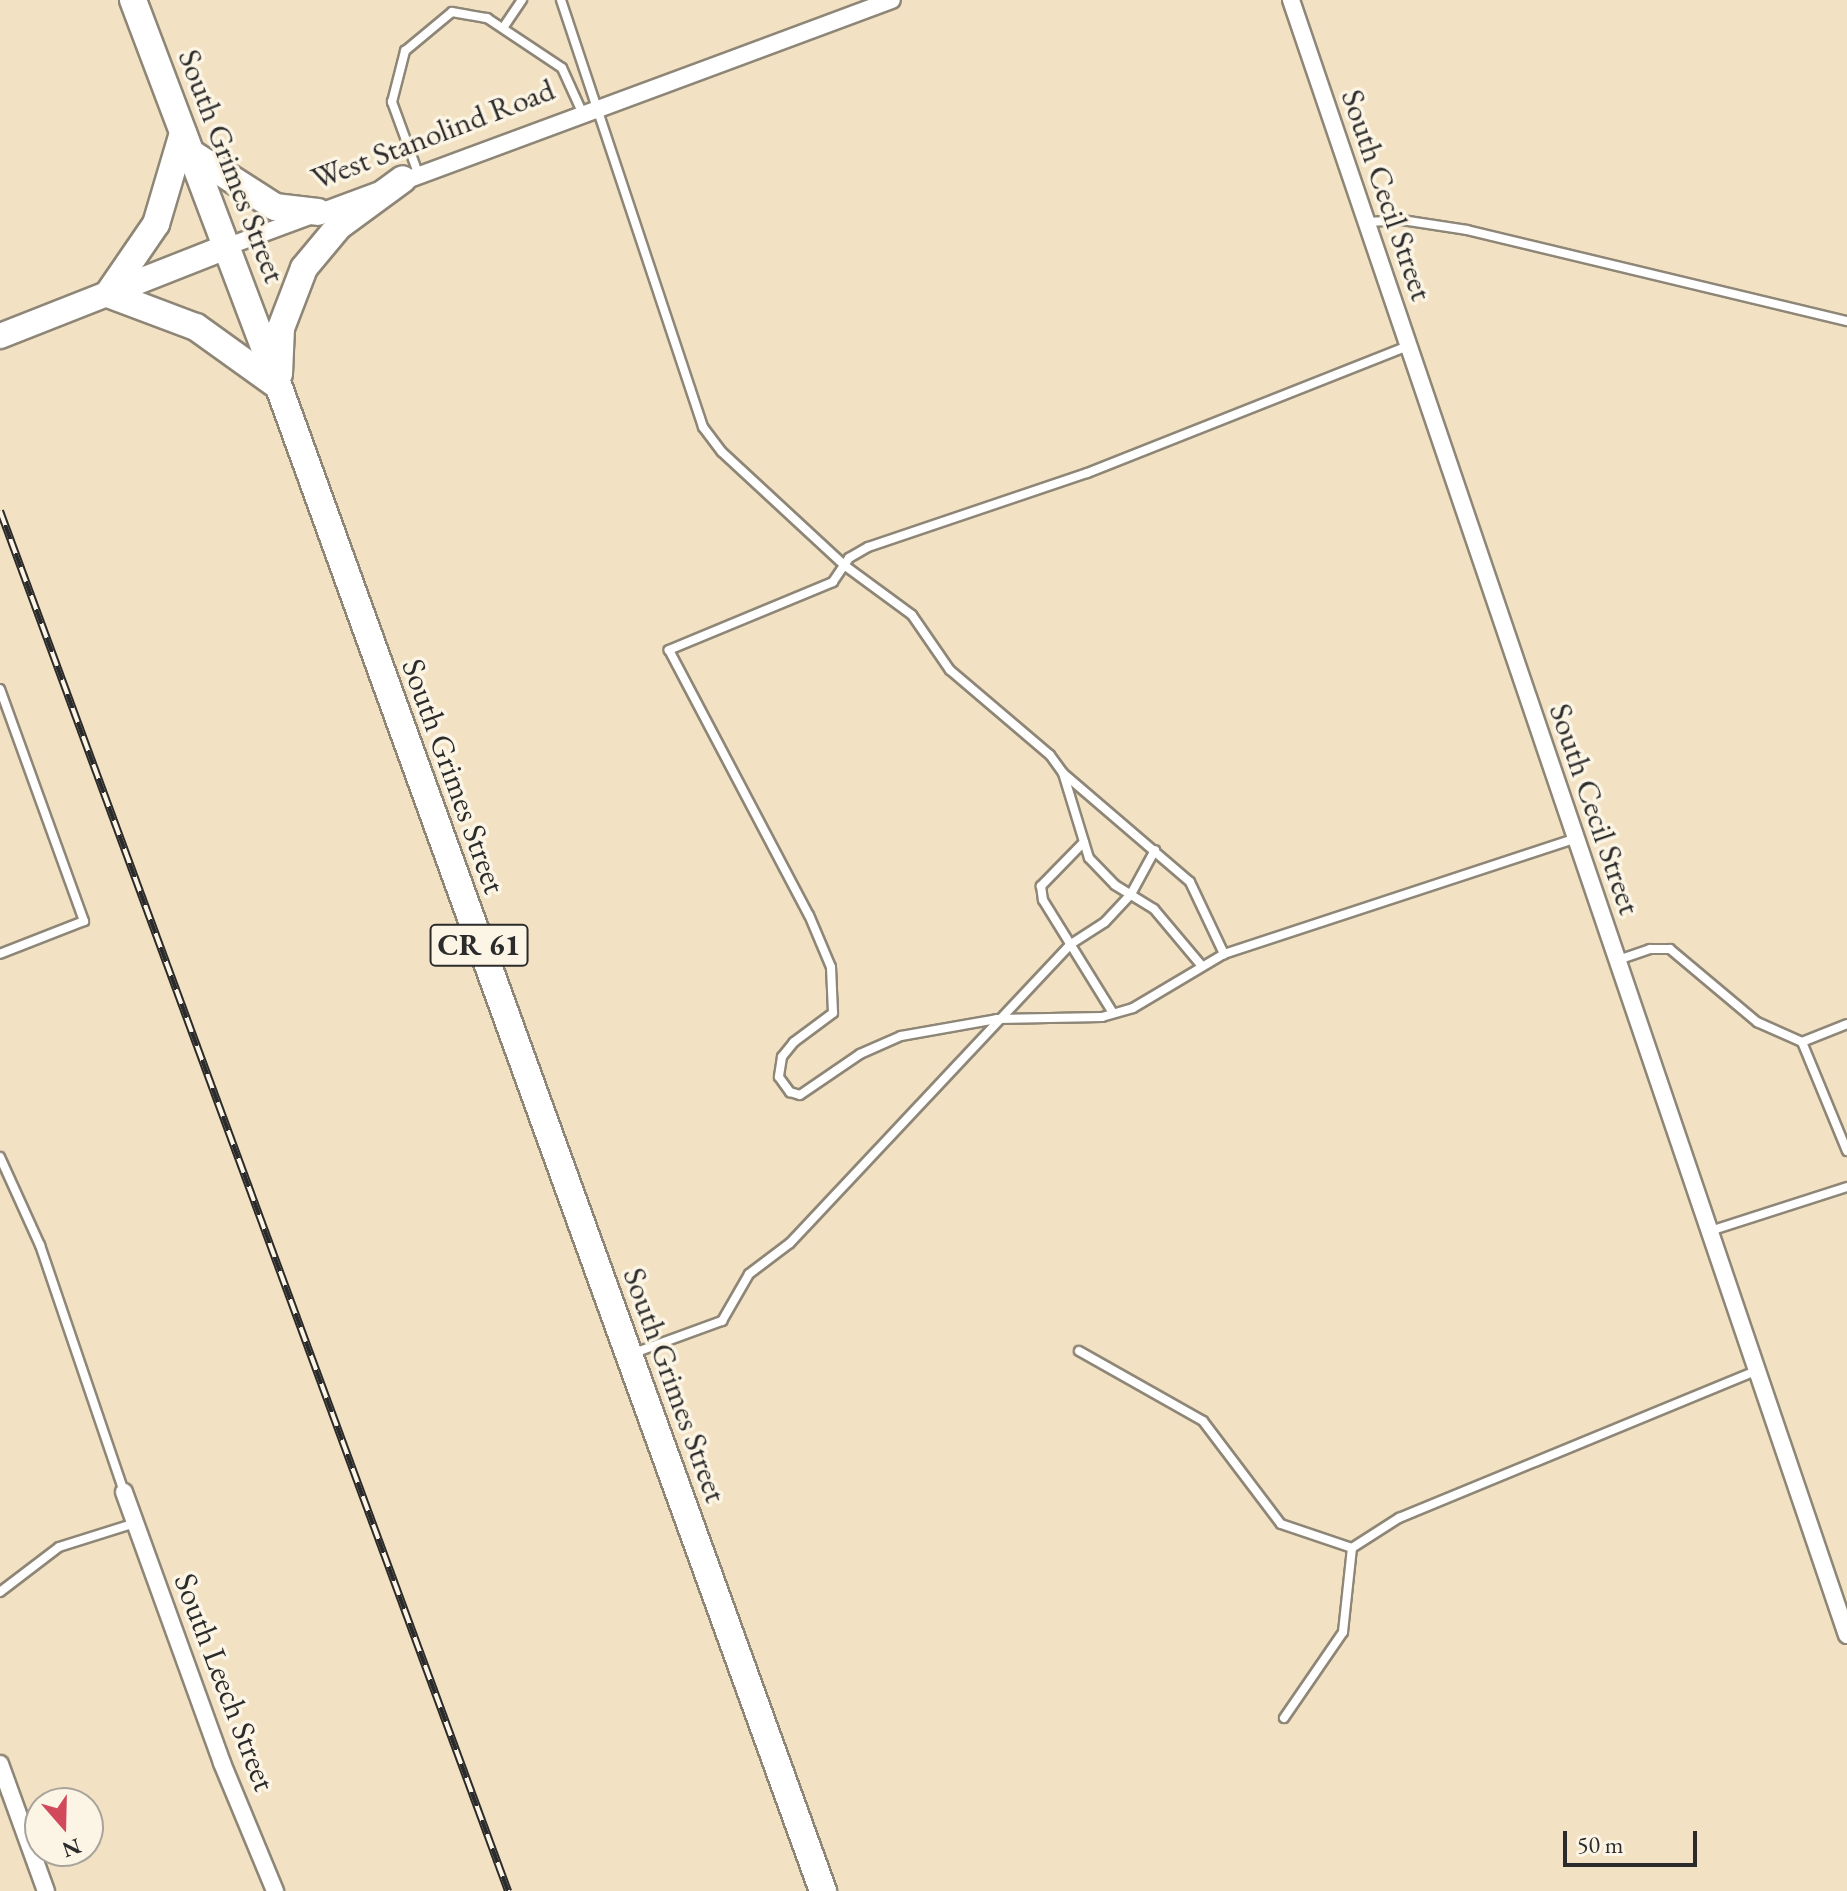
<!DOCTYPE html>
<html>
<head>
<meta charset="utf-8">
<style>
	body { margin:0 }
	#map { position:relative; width:1847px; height:1891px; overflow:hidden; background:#f2e2c3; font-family:"EB Garamond",serif }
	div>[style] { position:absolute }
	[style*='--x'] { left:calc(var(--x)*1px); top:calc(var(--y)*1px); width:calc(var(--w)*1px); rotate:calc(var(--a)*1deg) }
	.roads { filter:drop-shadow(2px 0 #8e8677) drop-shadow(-2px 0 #8e8677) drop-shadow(0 2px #8e8677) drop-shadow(0 -2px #8e8677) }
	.service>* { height:8px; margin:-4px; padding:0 4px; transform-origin:4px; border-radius:4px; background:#fff }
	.minor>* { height:16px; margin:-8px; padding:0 8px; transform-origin:8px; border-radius:8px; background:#fff }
	.secondary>* { height:24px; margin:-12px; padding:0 12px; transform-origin:12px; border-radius:12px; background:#fff }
	.primary>* { height:26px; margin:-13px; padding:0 13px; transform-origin:13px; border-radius:13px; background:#fff }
	.rail>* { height:8px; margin-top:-4px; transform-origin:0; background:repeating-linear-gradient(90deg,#fcf5e5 0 15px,#2b2b2b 0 30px); box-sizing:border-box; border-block:2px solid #2b2b2b }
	span { translate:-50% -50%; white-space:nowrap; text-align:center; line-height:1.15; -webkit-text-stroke:7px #fcf5e5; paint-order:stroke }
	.shield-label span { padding:2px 6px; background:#fcf5e5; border:2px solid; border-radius:6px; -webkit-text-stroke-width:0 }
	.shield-label { font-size:30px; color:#2b2b2b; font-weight:700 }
	.street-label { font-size:32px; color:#2b2b2b }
	.north { position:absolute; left:24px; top:1787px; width:80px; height:80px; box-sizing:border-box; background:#fcf5e5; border:2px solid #a8a49b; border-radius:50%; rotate:160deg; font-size:22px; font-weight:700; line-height:32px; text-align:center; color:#2b2b2b }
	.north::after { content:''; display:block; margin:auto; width:28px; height:36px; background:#d1495b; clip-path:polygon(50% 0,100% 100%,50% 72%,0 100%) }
	.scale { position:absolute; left:1563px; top:1831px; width:134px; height:36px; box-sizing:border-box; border:4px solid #2b2b2b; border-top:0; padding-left:10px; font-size:24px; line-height:28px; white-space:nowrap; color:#2b2b2b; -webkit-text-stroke:6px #fcf5e5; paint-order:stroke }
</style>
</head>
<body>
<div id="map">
	<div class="roads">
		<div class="service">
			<i style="--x:561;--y:0;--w:450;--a:71.6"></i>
			<i style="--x:703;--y:427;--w:31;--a:53"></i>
			<i style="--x:722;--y:452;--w:166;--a:42.8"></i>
			<i style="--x:844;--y:565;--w:84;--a:36.3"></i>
			<i style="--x:912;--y:615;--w:67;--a:55.4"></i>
			<i style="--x:950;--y:670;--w:131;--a:40.4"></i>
			<i style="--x:1050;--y:755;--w:22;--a:54"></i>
			<i style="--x:1063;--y:773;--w:89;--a:73"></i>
			<i style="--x:1089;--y:858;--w:37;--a:46"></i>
			<i style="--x:1115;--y:885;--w:46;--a:31.6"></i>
			<i style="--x:1154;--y:909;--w:73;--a:50"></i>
			<i style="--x:503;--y:28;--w:34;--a:-56"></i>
			<i style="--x:418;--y:173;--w:76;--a:-110.1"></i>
			<i style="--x:392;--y:102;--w:53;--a:-75.7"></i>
			<i style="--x:405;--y:51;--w:61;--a:-39.7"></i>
			<i style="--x:452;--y:12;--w:36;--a:10"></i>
			<i style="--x:487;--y:18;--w:90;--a:33.7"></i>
			<i style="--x:562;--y:68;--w:48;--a:65.6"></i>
			<i style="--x:1367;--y:222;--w:35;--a:-3"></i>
			<i style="--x:1402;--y:220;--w:66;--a:8.7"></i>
			<i style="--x:1467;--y:230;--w:391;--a:13.5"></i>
			<i style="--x:1408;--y:346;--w:345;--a:158.4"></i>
			<i style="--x:1087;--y:473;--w:231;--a:161.3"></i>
			<i style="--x:868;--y:547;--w:22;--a:150"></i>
			<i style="--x:849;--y:558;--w:29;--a:124"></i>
			<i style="--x:833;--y:582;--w:178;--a:157.5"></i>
			<i style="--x:669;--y:650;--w:300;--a:62.2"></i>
			<i style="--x:809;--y:915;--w:56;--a:67.1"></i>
			<i style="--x:831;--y:967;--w:46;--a:87.5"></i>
			<i style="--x:833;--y:1013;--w:49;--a:143.4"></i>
			<i style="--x:794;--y:1042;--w:19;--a:129"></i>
			<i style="--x:782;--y:1057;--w:20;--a:99"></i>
			<i style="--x:779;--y:1077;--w:19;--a:54"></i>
			<i style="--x:790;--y:1092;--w:10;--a:17"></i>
			<i style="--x:800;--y:1095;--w:73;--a:-34.3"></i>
			<i style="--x:860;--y:1054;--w:45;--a:-23.7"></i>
			<i style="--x:901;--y:1036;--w:97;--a:-10"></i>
			<i style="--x:997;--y:1019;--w:105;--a:-1.1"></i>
			<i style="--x:1102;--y:1017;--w:32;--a:-16"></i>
			<i style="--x:1133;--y:1008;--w:106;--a:-30.7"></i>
			<i style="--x:1224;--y:954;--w:371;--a:-18.2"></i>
			<i style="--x:0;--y:689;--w:247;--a:70.1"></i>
			<i style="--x:84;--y:921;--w:90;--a:158.6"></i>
			<i style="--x:1063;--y:773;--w:167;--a:40.6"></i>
			<i style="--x:1190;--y:882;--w:80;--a:64.7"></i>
			<i style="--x:1084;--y:842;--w:62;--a:134.3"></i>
			<i style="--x:1041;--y:886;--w:14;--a:82"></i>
			<i style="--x:1043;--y:900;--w:133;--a:58.2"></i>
			<i style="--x:1618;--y:960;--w:34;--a:-19"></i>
			<i style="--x:1650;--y:949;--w:20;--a:0"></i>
			<i style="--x:1670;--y:949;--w:114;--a:40"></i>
			<i style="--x:1757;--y:1022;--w:49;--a:24"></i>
			<i style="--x:1802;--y:1042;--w:118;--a:67.6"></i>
			<i style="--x:1802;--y:1042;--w:48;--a:-21.8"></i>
			<i style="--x:0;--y:1157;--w:97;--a:65.6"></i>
			<i style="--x:40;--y:1245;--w:261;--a:71.2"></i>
			<i style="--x:1710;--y:1231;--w:144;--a:-17.8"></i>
			<i style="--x:1079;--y:1351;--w:142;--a:29.4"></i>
			<i style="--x:1203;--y:1421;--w:129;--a:52.9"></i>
			<i style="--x:1281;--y:1524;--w:75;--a:18.7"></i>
			<i style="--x:634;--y:1353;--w:94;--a:-20"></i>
			<i style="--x:722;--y:1321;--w:54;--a:-60.1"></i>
			<i style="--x:749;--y:1274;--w:51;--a:-37.1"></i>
			<i style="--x:790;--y:1243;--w:410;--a:-46.8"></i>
			<i style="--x:1071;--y:944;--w:40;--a:-32.9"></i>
			<i style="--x:1105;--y:922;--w:38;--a:-47"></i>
			<i style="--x:1131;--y:894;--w:50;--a:-61.4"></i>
			<i style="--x:0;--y:1592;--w:74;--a:-37.3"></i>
			<i style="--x:59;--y:1547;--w:80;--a:-17.5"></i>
			<i style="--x:1284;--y:1718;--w:104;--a:-55.5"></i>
			<i style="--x:1343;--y:1632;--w:84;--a:-83.9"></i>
			<i style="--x:1352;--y:1548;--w:56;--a:-32.6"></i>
			<i style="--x:1399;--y:1518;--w:386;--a:-22.4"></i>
		</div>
		<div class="minor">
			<i style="--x:1291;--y:0;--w:1727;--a:71.22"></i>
			<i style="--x:226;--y:247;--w:710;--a:-20.35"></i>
			<i style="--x:124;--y:1492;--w:288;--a:70.1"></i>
			<i style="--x:222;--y:1763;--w:139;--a:67.5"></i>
			<i style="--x:0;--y:1764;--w:135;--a:70.1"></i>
		</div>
		<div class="secondary">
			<i style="--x:0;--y:336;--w:243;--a:-21.5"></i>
		</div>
		<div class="primary">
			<i style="--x:133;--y:0;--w:393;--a:69.3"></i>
			<i style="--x:272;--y:368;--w:1620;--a:70.11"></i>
			<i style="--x:183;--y:133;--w:95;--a:106.5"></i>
			<i style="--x:156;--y:224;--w:85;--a:124.4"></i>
			<i style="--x:108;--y:294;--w:94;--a:20.6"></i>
			<i style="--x:196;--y:327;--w:101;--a:35.7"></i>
			<i style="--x:191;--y:153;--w:100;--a:32.7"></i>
			<i style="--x:275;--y:207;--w:43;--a:6.6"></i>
			<i style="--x:279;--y:374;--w:46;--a:-87.5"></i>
			<i style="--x:281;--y:328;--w:64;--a:-69"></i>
			<i style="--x:304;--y:268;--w:55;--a:-50.2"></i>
			<i style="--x:339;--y:226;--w:79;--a:-36.3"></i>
		</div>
	</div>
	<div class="rail">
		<i style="--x:0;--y:511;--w:1471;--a:69.79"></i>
	</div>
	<div class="shield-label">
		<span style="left:479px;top:945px">CR 61</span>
	</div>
	<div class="street-label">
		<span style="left:433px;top:134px;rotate:-21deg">West Stanolind Road</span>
		<span style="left:232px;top:166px;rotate:69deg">South Grimes Street</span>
		<span style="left:1387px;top:195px;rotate:71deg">South Cecil Street</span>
		<span style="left:454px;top:776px;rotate:70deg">South Grimes Street</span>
		<span style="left:1595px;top:809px;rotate:71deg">South Cecil Street</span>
		<span style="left:675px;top:1385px;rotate:70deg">South Grimes Street</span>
		<span style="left:225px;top:1682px;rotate:69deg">South Leech Street</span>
	</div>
	<div class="north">N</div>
	<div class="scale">50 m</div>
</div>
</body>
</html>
